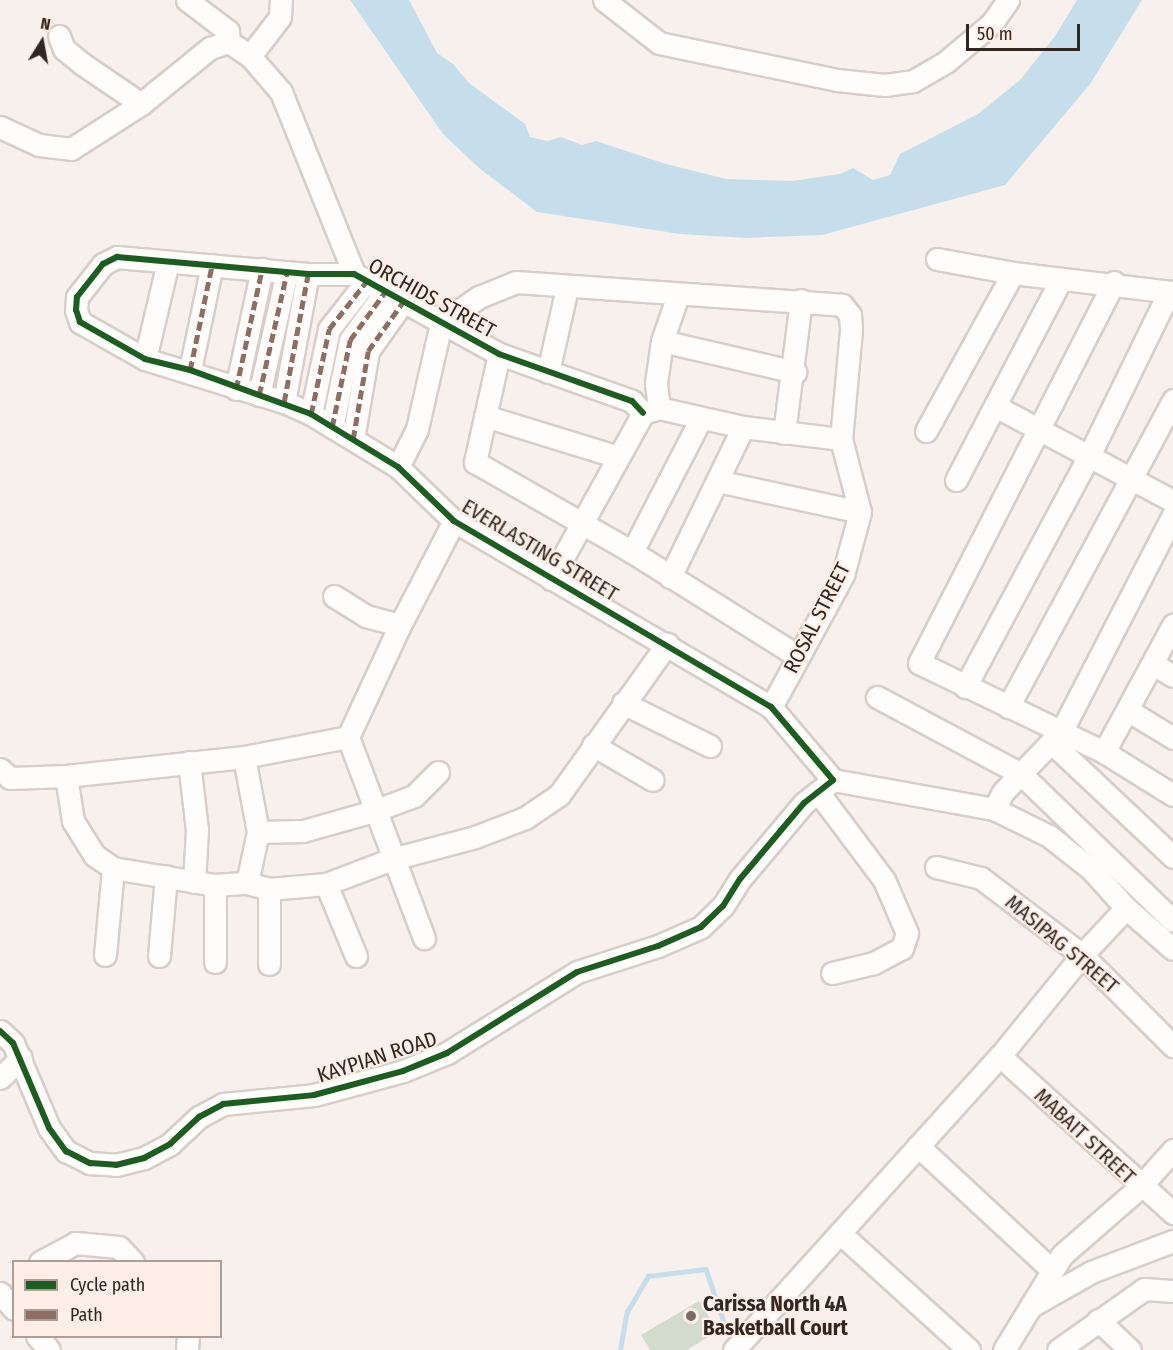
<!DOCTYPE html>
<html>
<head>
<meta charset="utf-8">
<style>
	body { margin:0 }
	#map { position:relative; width:1173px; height:1350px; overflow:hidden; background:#f8f0ed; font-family:"Fira Sans Condensed",sans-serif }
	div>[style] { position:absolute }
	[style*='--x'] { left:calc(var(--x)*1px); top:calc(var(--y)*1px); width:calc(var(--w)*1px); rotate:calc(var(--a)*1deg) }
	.green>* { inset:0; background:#d2dbcd }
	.water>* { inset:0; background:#c6deeb }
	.stream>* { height:4.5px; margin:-2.25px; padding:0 2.25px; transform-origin:2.25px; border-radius:2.25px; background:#c6deeb }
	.roads { filter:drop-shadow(2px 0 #d7cdc9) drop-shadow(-2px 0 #d7cdc9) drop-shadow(0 2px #d7cdc9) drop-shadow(0 -2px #d7cdc9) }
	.minor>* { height:21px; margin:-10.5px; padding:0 10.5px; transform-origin:10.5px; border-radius:10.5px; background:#fefdfc }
	.quiet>* { height:4.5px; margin-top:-2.25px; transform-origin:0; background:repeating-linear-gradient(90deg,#8d6e63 0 9px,transparent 0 13.5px) }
	.cycleway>* { height:6px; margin:-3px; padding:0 3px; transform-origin:3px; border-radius:3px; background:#1b5e20 }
	.dots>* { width:16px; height:16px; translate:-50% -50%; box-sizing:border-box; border:3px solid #fdefe8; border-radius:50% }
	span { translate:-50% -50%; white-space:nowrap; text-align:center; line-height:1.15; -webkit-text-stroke:4.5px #fdefe8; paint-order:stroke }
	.street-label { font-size:21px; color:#332620 }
	.poi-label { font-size:21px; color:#332620; font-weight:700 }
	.left { translate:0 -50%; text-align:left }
	.legend { position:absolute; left:12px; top:1260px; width:210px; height:78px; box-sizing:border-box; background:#fdefe8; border:2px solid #ac9f98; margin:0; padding:8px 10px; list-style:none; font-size:18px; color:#332620 }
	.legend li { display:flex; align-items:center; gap:12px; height:30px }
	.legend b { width:30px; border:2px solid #ac9f98 }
	.north { position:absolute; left:12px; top:12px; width:60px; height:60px; -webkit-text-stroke:4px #fdefe8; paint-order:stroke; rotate:11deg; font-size:16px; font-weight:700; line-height:24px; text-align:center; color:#332620 }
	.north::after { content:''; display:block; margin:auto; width:21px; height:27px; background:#332620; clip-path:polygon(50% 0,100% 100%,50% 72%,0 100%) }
	.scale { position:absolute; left:966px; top:24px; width:114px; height:27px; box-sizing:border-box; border:3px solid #332620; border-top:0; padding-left:8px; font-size:18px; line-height:21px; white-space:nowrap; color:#332620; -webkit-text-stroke:4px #fdefe8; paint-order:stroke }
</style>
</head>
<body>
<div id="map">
	<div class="green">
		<i style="clip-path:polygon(699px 1301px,718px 1331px,687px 1350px,650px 1350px,641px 1335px)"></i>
	</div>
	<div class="water">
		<i style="clip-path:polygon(350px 0,409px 0,437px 53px,453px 64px,469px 83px,525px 124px,530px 137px,548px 141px,561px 137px,582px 145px,596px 141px,666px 164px,726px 179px,792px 181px,840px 174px,853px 168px,873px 180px,890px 175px,900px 154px,978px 114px,1020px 80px,1055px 36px,1077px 0,1142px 0,1090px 84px,1005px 185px,822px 235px,745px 238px,680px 234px,537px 212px,479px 168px,443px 134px)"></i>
	</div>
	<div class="stream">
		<i style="--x:620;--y:1350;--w:39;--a:-80"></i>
		<i style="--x:627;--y:1312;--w:42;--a:-59.7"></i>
		<i style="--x:648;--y:1276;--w:58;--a:-6.9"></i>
		<i style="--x:706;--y:1269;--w:53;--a:71.2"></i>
	</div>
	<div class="roads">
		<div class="minor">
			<i style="--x:187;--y:0;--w:51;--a:37.1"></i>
			<i style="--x:228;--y:31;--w:11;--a:85"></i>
			<i style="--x:604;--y:0;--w:70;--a:38"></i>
			<i style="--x:659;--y:43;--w:182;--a:11.7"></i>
			<i style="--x:837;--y:80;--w:48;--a:5.9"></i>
			<i style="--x:885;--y:85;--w:28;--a:-8"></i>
			<i style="--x:913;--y:81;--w:39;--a:-30"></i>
			<i style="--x:947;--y:61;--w:59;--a:-40.2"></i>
			<i style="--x:992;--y:23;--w:28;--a:-55"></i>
			<i style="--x:59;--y:36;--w:14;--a:69"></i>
			<i style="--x:64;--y:49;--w:22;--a:39"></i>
			<i style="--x:81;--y:63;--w:73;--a:34.3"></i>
			<i style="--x:250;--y:56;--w:49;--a:-52.4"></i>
			<i style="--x:280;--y:17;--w:17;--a:-87"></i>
			<i style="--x:0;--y:127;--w:43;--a:24.8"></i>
			<i style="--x:39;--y:145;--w:32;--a:7"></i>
			<i style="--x:71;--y:149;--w:83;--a:-32.7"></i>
			<i style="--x:141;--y:104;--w:89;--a:-39.1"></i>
			<i style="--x:210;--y:48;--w:20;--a:-18"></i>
			<i style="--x:229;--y:42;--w:25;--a:34"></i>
			<i style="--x:250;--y:56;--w:48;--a:49.3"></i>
			<i style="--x:281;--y:92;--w:196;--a:68.1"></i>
			<i style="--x:937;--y:259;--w:77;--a:10.4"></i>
			<i style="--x:1013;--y:273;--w:161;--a:6.8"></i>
			<i style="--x:1114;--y:282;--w:428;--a:117.1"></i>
			<i style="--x:919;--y:663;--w:205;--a:25.7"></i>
			<i style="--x:1104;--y:752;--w:81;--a:31.9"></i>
			<i style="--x:662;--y:341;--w:137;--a:13.1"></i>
			<i style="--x:499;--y:354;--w:111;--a:102.5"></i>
			<i style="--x:475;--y:462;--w:181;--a:29.8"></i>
			<i style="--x:632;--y:552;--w:196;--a:32.1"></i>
			<i style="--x:145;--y:359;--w:100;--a:-76.7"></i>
			<i style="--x:190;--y:370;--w:107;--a:-78.2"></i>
			<i style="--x:548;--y:372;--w:86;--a:-77.3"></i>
			<i style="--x:236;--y:389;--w:123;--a:-77.8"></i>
			<i style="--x:259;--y:395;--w:126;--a:-77.2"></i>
			<i style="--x:284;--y:402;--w:130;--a:-79.4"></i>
			<i style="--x:997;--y:407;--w:200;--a:28.1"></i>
			<i style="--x:659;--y:408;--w:86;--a:12.7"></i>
			<i style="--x:743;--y:427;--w:99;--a:7"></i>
			<i style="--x:659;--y:408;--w:25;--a:-97"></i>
			<i style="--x:656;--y:383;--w:42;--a:-81.9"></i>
			<i style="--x:662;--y:341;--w:49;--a:-70.8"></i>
			<i style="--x:643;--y:413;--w:16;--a:-133"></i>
			<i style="--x:632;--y:401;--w:141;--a:-160.5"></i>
			<i style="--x:499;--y:354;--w:166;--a:-151.1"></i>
			<i style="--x:354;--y:274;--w:46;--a:180"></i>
			<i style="--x:308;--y:274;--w:192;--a:-174.9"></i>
			<i style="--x:117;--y:257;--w:16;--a:153"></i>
			<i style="--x:103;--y:264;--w:42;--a:128.2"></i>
			<i style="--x:77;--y:297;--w:13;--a:94"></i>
			<i style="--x:76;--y:310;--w:13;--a:72"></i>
			<i style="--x:80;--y:322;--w:75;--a:29.6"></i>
			<i style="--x:145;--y:359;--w:145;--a:17.2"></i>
			<i style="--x:284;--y:402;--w:30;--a:24"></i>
			<i style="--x:311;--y:414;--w:102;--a:31.3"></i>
			<i style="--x:398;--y:467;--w:78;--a:44"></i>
			<i style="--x:454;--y:521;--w:368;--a:30.4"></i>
			<i style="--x:771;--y:707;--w:96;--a:49.7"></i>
			<i style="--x:311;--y:414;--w:87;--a:-78"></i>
			<i style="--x:329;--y:329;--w:60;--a:-51.8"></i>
			<i style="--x:485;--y:416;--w:139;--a:17.1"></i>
			<i style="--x:332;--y:427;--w:89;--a:-78.3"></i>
			<i style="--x:350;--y:340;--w:59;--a:-53.9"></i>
			<i style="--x:926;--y:431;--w:180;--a:-61.2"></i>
			<i style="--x:784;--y:433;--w:134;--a:-82.7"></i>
			<i style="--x:353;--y:439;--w:89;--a:-80.3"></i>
			<i style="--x:368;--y:351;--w:60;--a:-54.5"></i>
			<i style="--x:398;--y:467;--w:42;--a:-63.4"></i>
			<i style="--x:417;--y:429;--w:109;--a:-77.2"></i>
			<i style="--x:441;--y:323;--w:46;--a:-34.4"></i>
			<i style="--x:479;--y:297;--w:40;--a:-22"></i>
			<i style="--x:516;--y:282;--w:327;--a:4"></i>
			<i style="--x:842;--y:305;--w:13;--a:51"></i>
			<i style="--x:850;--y:315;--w:15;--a:86"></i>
			<i style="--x:851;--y:330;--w:109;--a:95.2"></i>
			<i style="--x:841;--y:439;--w:75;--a:75.4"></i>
			<i style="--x:860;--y:512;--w:65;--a:105.1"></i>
			<i style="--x:843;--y:575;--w:150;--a:118.6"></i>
			<i style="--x:956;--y:480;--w:227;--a:-62.4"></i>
			<i style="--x:717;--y:481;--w:146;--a:12.2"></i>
			<i style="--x:632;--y:552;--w:148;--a:-62.7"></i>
			<i style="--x:670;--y:577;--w:167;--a:-64"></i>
			<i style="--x:551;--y:579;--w:190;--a:-61"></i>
			<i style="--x:643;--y:413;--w:17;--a:-17"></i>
			<i style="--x:334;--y:596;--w:38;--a:32"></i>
			<i style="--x:366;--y:616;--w:35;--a:15"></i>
			<i style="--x:1153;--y:664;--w:23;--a:31"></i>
			<i style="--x:965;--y:687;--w:260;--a:-61.8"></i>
			<i style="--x:1088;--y:458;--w:185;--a:-64"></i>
			<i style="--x:877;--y:697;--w:163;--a:28.1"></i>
			<i style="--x:1021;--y:774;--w:211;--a:44"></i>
			<i style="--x:623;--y:703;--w:97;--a:26.3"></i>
			<i style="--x:1008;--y:707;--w:349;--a:-61.7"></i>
			<i style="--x:1129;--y:711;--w:52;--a:31.5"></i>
			<i style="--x:348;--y:737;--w:215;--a:69.3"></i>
			<i style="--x:1051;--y:742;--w:168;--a:43.3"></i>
			<i style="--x:593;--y:745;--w:69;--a:30.3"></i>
			<i style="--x:1104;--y:752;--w:145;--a:-61.5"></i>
			<i style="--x:244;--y:757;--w:76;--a:79.4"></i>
			<i style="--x:258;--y:832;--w:52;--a:102.2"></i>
			<i style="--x:189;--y:762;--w:68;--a:83.3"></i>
			<i style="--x:197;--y:830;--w:52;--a:93.3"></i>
			<i style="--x:0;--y:769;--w:13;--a:42"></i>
			<i style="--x:10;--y:778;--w:56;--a:-2"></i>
			<i style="--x:66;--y:776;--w:179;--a:-6.1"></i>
			<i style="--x:244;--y:757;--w:106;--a:-10.9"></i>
			<i style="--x:348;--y:737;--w:123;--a:-65.1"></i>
			<i style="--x:400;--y:625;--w:117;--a:-62.6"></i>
			<i style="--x:66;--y:776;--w:46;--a:81.2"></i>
			<i style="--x:73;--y:821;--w:40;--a:58"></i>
			<i style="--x:94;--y:855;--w:23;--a:34"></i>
			<i style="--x:113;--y:868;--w:103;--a:9.5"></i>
			<i style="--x:215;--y:885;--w:32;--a:-4"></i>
			<i style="--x:247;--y:883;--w:23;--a:15"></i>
			<i style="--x:269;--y:889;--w:57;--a:-5"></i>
			<i style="--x:326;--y:884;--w:71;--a:-20.7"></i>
			<i style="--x:392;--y:859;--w:86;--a:-14.8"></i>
			<i style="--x:475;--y:837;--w:53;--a:-20.8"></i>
			<i style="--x:525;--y:818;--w:41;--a:-34.1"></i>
			<i style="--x:559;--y:795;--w:186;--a:-54.4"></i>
			<i style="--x:833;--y:780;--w:164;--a:10.2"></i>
			<i style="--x:994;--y:809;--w:61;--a:26.1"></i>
			<i style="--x:1049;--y:836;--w:53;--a:38.2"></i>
			<i style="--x:1091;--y:869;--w:52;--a:48.1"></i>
			<i style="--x:1126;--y:908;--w:62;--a:41.1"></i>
			<i style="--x:818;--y:792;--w:110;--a:53.1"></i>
			<i style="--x:884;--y:880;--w:58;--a:66.5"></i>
			<i style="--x:907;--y:933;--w:16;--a:108"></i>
			<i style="--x:902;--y:948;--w:32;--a:152"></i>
			<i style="--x:874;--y:963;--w:43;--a:166.6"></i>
			<i style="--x:994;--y:809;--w:19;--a:-62"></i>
			<i style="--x:1003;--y:792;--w:83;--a:-46"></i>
			<i style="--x:1061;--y:732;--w:244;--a:-62.7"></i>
			<i style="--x:258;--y:832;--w:45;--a:-1.3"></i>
			<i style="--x:303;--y:831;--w:74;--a:-15.7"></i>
			<i style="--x:374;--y:811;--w:43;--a:-20.6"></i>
			<i style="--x:414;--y:796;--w:34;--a:-45"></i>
			<i style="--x:936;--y:867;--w:46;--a:13.7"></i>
			<i style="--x:981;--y:878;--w:127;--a:37.3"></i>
			<i style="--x:1082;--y:955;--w:129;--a:45"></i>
			<i style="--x:326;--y:884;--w:78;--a:67.4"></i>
			<i style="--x:215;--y:885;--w:77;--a:90"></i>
			<i style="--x:105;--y:955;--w:87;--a:-84.7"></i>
			<i style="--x:159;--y:956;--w:80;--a:-85"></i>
			<i style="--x:269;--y:964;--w:75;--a:-90"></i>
			<i style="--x:0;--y:1031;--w:18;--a:43"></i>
			<i style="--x:13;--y:1043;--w:92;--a:67"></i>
			<i style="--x:49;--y:1128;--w:29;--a:54"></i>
			<i style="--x:66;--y:1151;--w:27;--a:27"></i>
			<i style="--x:90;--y:1163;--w:26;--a:4"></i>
			<i style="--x:116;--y:1165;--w:29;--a:-14"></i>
			<i style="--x:144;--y:1158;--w:30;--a:-28"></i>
			<i style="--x:170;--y:1144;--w:40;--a:-43"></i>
			<i style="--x:199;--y:1117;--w:27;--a:-28"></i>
			<i style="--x:223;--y:1104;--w:91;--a:-5.6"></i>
			<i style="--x:314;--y:1095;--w:92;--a:-15.1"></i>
			<i style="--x:403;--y:1071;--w:48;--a:-22.2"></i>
			<i style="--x:447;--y:1053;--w:153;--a:-31.9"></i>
			<i style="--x:577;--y:972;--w:85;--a:-17.8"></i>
			<i style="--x:658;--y:946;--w:47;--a:-23.8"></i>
			<i style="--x:701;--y:927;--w:30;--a:-44"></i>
			<i style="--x:723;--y:906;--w:32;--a:-58"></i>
			<i style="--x:740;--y:879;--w:99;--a:-49.9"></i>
			<i style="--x:804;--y:803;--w:37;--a:-38"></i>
			<i style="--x:1000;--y:1056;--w:234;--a:42.2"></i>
			<i style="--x:0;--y:1078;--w:29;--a:-44"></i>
			<i style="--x:918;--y:1146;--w:183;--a:42.8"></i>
			<i style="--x:840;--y:1233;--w:174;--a:42.2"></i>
			<i style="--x:40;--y:1262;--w:40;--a:-28"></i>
			<i style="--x:75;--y:1243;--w:44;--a:5.2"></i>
			<i style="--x:119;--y:1247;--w:21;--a:47"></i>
			<i style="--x:0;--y:1293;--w:21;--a:49"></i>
			<i style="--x:1031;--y:1306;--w:69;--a:-29.5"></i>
			<i style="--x:1091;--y:1272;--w:88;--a:-20.7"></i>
			<i style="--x:1098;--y:1320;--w:44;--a:43.2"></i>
			<i style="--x:37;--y:1336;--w:18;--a:49"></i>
			<i style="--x:187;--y:1350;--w:14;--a:-86"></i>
			<i style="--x:734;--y:1350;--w:396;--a:-47.9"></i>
			<i style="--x:1000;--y:1056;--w:130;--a:-50.9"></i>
			<i style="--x:1082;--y:955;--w:64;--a:-46.9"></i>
			<i style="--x:1004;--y:1350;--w:111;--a:-58.6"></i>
			<i style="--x:1062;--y:1255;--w:103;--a:-41.1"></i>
			<i style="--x:1140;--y:1187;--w:50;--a:-48.3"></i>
			<i style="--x:1058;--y:1350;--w:105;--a:-35.3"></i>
			<i style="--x:1144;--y:1289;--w:29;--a:4"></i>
		</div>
	</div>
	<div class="quiet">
		<i style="--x:190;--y:370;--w:107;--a:-78.2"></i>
		<i style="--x:236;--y:389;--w:123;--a:-77.8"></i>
		<i style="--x:259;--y:395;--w:126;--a:-77.2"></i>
		<i style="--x:284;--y:402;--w:130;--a:-79.4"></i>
		<i style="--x:311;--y:414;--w:87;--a:-78"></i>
		<i style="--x:329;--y:329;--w:60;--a:-51.8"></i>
		<i style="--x:332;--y:427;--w:89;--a:-78.3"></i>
		<i style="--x:350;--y:340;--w:59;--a:-53.9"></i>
		<i style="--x:353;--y:439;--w:89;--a:-80.3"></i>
		<i style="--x:368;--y:351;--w:60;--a:-54.5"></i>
	</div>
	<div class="cycleway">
		<i style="--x:0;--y:1031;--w:18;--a:43"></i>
		<i style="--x:13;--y:1043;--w:92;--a:67"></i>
		<i style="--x:49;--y:1128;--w:29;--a:54"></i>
		<i style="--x:66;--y:1151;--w:27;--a:27"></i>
		<i style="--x:90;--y:1163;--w:26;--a:4"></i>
		<i style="--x:116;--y:1165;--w:29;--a:-14"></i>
		<i style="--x:144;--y:1158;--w:30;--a:-28"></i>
		<i style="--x:170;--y:1144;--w:40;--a:-43"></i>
		<i style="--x:199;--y:1117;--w:27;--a:-28"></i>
		<i style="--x:223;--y:1104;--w:91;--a:-5.6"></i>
		<i style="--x:314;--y:1095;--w:92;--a:-15.1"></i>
		<i style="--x:403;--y:1071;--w:48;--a:-22.2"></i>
		<i style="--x:447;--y:1053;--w:153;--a:-31.9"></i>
		<i style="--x:577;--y:972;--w:85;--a:-17.8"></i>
		<i style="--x:658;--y:946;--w:47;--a:-23.8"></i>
		<i style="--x:701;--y:927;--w:30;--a:-44"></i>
		<i style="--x:723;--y:906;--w:32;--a:-58"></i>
		<i style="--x:740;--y:879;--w:99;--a:-49.9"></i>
		<i style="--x:804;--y:803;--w:37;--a:-38"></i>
		<i style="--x:833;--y:780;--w:96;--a:-130.3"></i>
		<i style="--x:771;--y:707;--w:368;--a:-149.6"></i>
		<i style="--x:454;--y:521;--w:78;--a:-136"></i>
		<i style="--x:398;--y:467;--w:102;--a:-148.7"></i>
		<i style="--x:311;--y:414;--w:129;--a:-160"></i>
		<i style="--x:190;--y:370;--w:46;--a:-166.3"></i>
		<i style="--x:145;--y:359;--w:75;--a:-150.4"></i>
		<i style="--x:80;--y:322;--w:13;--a:-108"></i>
		<i style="--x:76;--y:310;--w:13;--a:-86"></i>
		<i style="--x:77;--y:297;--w:42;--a:-51.8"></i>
		<i style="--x:103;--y:264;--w:16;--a:-27"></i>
		<i style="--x:117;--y:257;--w:192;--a:5.1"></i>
		<i style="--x:308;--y:274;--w:46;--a:0"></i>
		<i style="--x:354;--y:274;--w:166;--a:28.9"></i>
		<i style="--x:499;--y:354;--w:141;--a:19.5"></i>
		<i style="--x:632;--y:401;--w:16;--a:47"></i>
	</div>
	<div class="dots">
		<i style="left:691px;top:1316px;background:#786d68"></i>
	</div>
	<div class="street-label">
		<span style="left:432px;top:298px;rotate:29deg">ORCHIDS STREET</span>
		<span style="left:540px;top:550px;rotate:31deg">EVERLASTING STREET</span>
		<span style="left:817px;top:618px;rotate:-63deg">ROSAL STREET</span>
		<span style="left:1062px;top:944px;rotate:40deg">MASIPAG STREET</span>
		<span style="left:377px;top:1057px;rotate:-18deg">KAYPIAN ROAD</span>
		<span style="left:1085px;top:1136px;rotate:43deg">MABAIT STREET</span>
	</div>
	<div class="poi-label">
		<span class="left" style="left:703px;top:1316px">Carissa North 4A<br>Basketball Court</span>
	</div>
	<ul class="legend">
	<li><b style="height:8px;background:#1b5e20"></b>Cycle path</li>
	<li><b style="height:8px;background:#8d6e63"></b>Path</li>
	</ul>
	<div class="north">N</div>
	<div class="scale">50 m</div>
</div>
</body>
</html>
